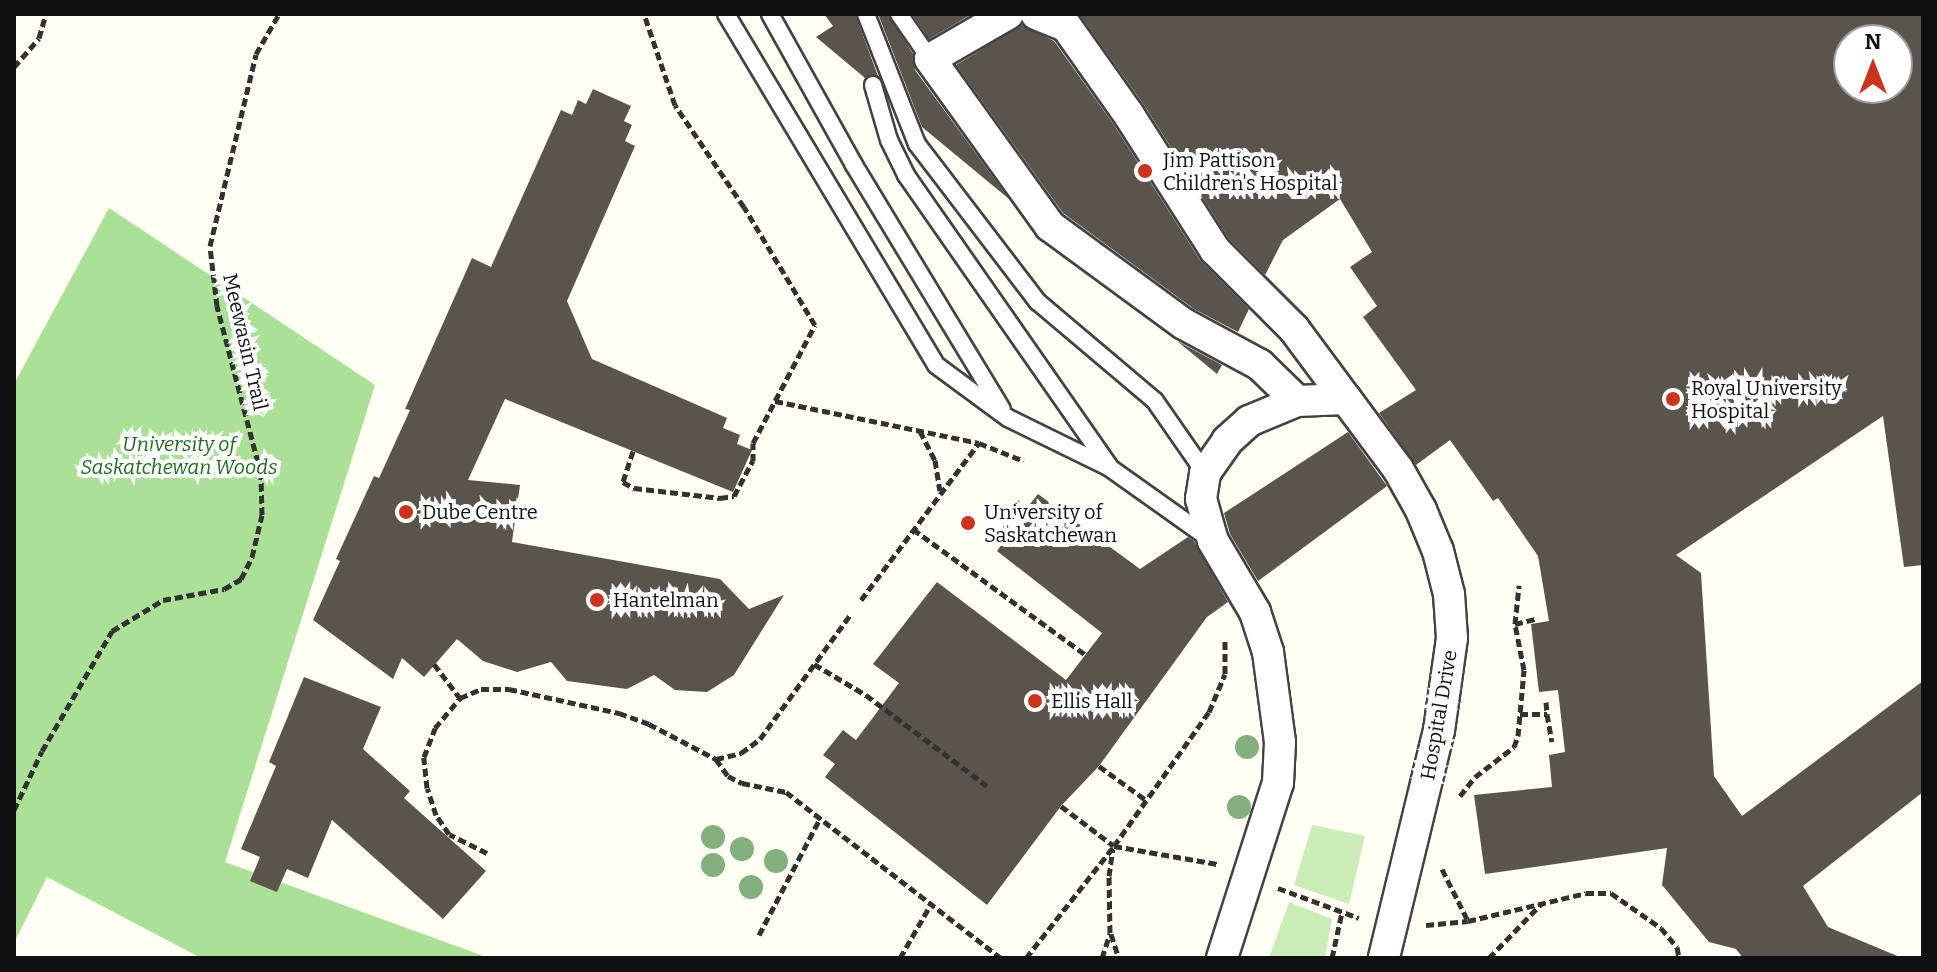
<!DOCTYPE html>
<html>
<head>
<meta charset="utf-8">
<style>
	body { margin:0 }
	#map { position:relative; width:1937px; height:972px; overflow:hidden; background:#fffff4; font-family:Bitter,serif }
	div>[style] { position:absolute }
	[style*='--x'] { left:calc(var(--x)*1px); top:calc(var(--y)*1px); width:calc(var(--w)*1px); rotate:calc(var(--a)*1deg) }
	.green>* { inset:0; background:#cbeeb9 }
	.forest>* { inset:0; background:#abe097 }
	.building>* { inset:0; background:#5a544c }
	.path>* { height:5px; margin-top:-2.5px; transform-origin:0; background:repeating-linear-gradient(90deg,#323232 0 8px,transparent 0 12px) }
	.roads { filter:drop-shadow(2px 0 #434343) drop-shadow(-2px 0 #434343) drop-shadow(0 2px #434343) drop-shadow(0 -2px #434343) }
	.service>* { height:16px; margin:-8px; padding:0 8px; transform-origin:8px; border-radius:8px; background:#fff }
	.minor>* { height:30px; margin:-15px; padding:0 15px; transform-origin:15px; border-radius:15px; background:#fff }
	.trees>* { width:24px; height:24px; margin:-12px; border-radius:50%; background:#83b07c }
	.dots>* { width:22px; height:22px; translate:-50% -50%; box-sizing:border-box; border:4px solid #fff; border-radius:50% }
	span { translate:-50% -50%; white-space:nowrap; text-align:center; line-height:1.15; -webkit-text-stroke:8px #fff; paint-order:stroke }
	.poi-label { font-size:20px; color:#101010 }
	.left { translate:0 -50%; text-align:left }
	.street-label { font-size:20px; color:#101010 }
	.park-label { font-size:20px; color:#1d6f1a; font-style:italic }
	.frame { position:absolute; inset:0; border:16px solid #101010; pointer-events:none }
	.north { position:absolute; left:1833px; top:24px; width:80px; height:80px; box-sizing:border-box; background:#fff; border:2px solid #9f9f9f; border-radius:50%; rotate:0deg; font-size:22px; font-weight:700; line-height:32px; text-align:center; color:#101010 }
	.north::after { content:''; display:block; margin:auto; width:28px; height:36px; background:#cc331c; clip-path:polygon(50% 0,100% 100%,50% 72%,0 100%) }
</style>
</head>
<body>
<div id="map">
	<div class="green">
		<i style="clip-path:polygon(1312px 825px,1365px 836px,1349px 904px,1294px 885px)"></i>
		<i style="clip-path:polygon(1289px 902px,1332px 919px,1325px 958px,1269px 958px)"></i>
	</div>
	<div class="forest">
		<i style="clip-path:polygon(109px 208px,375px 385px,225px 862px,489px 958px,201px 958px,47px 877px,14px 943px,14px 384px)"></i>
	</div>
	<div class="building">
		<i style="clip-path:polygon(824px 14px,855px 14px,878px 76px,865px 78px,816px 37px,833px 26px)"></i>
		<i style="clip-path:polygon(878px 14px,888px 14px,913px 54px,915px 70px,1009px 199px,922px 127px)"></i>
		<i style="clip-path:polygon(912px 14px,972px 14px,929px 39px)"></i>
		<i style="clip-path:polygon(evenodd,1079px 14px,1923px 14px,1923px 565px,1904px 567px,1883px 416px,1676px 555px,1701px 573px,1714px 776px,1742px 816px,1923px 681px,1923px 792px,1803px 886px,1828px 927px,1902px 958px,1743px 958px,1736px 949px,1709px 942px,1662px 885px,1667px 848px,1485px 874px,1474px 795px,1552px 787px,1549px 755px,1565px 752px,1558px 690px,1539px 692px,1531px 624px,1549px 621px,1538px 556px,1498px 498px,1493px 501px,1450px 440px,1416px 465px,1379px 413px,1416px 390px,1363px 317px,1377px 306px,1350px 267px,1372px 252px,1340px 199px,1283px 240px,1265px 275px,1229px 239px,1144px 105px,1079px 14px,1849px 40px,1897px 40px,1897px 88px,1849px 88px,1849px 40px)"></i>
		<i style="clip-path:polygon(1022px 25px,1054px 41px,1114px 125px,1200px 260px,1249px 309px,1238px 332px,1194px 309px,1063px 213px,956px 65px)"></i>
		<i style="clip-path:polygon(593px 89px,631px 106px,624px 121px,632px 125px,625px 141px,635px 146px,567px 301px,592px 359px,727px 418px,723px 428px,740px 435px,737px 444px,752px 450px,733px 492px,505px 399px,468px 480px,520px 485px,512px 542px,720px 579px,749px 609px,784px 595px,734px 675px,707px 692px,675px 690px,654px 675px,627px 689px,567px 681px,551px 662px,517px 672px,483px 661px,457px 639px,424px 677px,402px 658px,393px 679px,313px 620px,340px 561px,336px 559px,374px 476px,379px 478px,410px 410px,405px 409px,472px 258px,491px 267px,561px 110px,572px 115px,578px 100px,586px 104px)"></i>
		<i style="clip-path:polygon(1177px 341px,1222px 365px,1217px 374px)"></i>
		<i style="clip-path:polygon(1348px 432px,1387px 486px,1258px 581px,1230px 534px,1224px 513px)"></i>
		<i style="clip-path:polygon(1038px 494px,1140px 569px,1188px 537px,1194px 541px,1228px 602px,1207px 617px,1099px 766px,1061px 806px,987px 905px,825px 777px,835px 764px,823px 755px,843px 730px,856px 740px,899px 683px,873px 664px,937px 582px,1066px 680px,1102px 633px,997px 551px,1009px 534px,998px 526px,1018px 500px,1026px 509px)"></i>
		<i style="clip-path:polygon(304px 677px,381px 707px,363px 749px,410px 791px,404px 798px,486px 871px,443px 919px,332px 820px,308px 878px,287px 869px,277px 892px,250px 881px,260px 857px,241px 849px,276px 766px,269px 762px)"></i>
	</div>
	<div class="path">
		<i style="--x:14;--y:67;--w:38;--a:-49"></i>
		<i style="--x:39;--y:38;--w:25;--a:-74"></i>
		<i style="--x:775;--y:401;--w:208;--a:11.6"></i>
		<i style="--x:920;--y:431;--w:33;--a:63"></i>
		<i style="--x:935;--y:460;--w:31;--a:81"></i>
		<i style="--x:633;--y:451;--w:33;--a:108"></i>
		<i style="--x:623;--y:482;--w:13;--a:29"></i>
		<i style="--x:634;--y:488;--w:87;--a:6.6"></i>
		<i style="--x:720;--y:498;--w:14;--a:-8"></i>
		<i style="--x:734;--y:496;--w:40;--a:-62"></i>
		<i style="--x:753;--y:461;--w:18;--a:-90"></i>
		<i style="--x:753;--y:443;--w:133;--a:-62.3"></i>
		<i style="--x:815;--y:325;--w:138;--a:-121"></i>
		<i style="--x:744;--y:207;--w:123;--a:-124.1"></i>
		<i style="--x:675;--y:105;--w:96;--a:-108.8"></i>
		<i style="--x:913;--y:529;--w:214;--a:36.1"></i>
		<i style="--x:861;--y:600;--w:196;--a:-53.1"></i>
		<i style="--x:979;--y:443;--w:48;--a:21.8"></i>
		<i style="--x:1515;--y:624;--w:21;--a:-14"></i>
		<i style="--x:434;--y:664;--w:43;--a:52.6"></i>
		<i style="--x:814;--y:664;--w:61;--a:30.8"></i>
		<i style="--x:866;--y:695;--w:151;--a:36.9"></i>
		<i style="--x:1546;--y:702;--w:12;--a:85"></i>
		<i style="--x:1520;--y:714;--w:27;--a:0"></i>
		<i style="--x:1547;--y:714;--w:28;--a:80"></i>
		<i style="--x:716;--y:759;--w:26;--a:-13"></i>
		<i style="--x:741;--y:753;--w:24;--a:-36"></i>
		<i style="--x:760;--y:739;--w:153;--a:-54"></i>
		<i style="--x:1099;--y:766;--w:58;--a:35.9"></i>
		<i style="--x:1460;--y:796;--w:24;--a:-52"></i>
		<i style="--x:1475;--y:777;--w:49;--a:-37.6"></i>
		<i style="--x:1514;--y:747;--w:12;--a:-70"></i>
		<i style="--x:1518;--y:736;--w:66;--a:-84.8"></i>
		<i style="--x:1524;--y:670;--w:47;--a:-101.1"></i>
		<i style="--x:1515;--y:624;--w:39;--a:-84"></i>
		<i style="--x:1061;--y:806;--w:66;--a:37"></i>
		<i style="--x:1114;--y:846;--w:105;--a:9.9"></i>
		<i style="--x:14;--y:810;--w:65;--a:-64.6"></i>
		<i style="--x:42;--y:751;--w:139;--a:-59.7"></i>
		<i style="--x:112;--y:631;--w:60;--a:-31.3"></i>
		<i style="--x:163;--y:600;--w:62;--a:-10.2"></i>
		<i style="--x:224;--y:589;--w:20;--a:-30"></i>
		<i style="--x:241;--y:579;--w:25;--a:-63"></i>
		<i style="--x:252;--y:557;--w:43;--a:-76.6"></i>
		<i style="--x:262;--y:515;--w:41;--a:-91.4"></i>
		<i style="--x:261;--y:474;--w:174;--a:-104.7"></i>
		<i style="--x:217;--y:306;--w:60;--a:-96.7"></i>
		<i style="--x:210;--y:246;--w:197;--a:-76.5"></i>
		<i style="--x:256;--y:54;--w:46;--a:-60.1"></i>
		<i style="--x:487;--y:853;--w:42;--a:-153.4"></i>
		<i style="--x:449;--y:834;--w:23;--a:-124"></i>
		<i style="--x:436;--y:815;--w:28;--a:-108"></i>
		<i style="--x:427;--y:788;--w:31;--a:-96"></i>
		<i style="--x:424;--y:757;--w:31;--a:-69"></i>
		<i style="--x:435;--y:728;--w:39;--a:-50"></i>
		<i style="--x:460;--y:698;--w:23;--a:-23"></i>
		<i style="--x:481;--y:689;--w:28;--a:0"></i>
		<i style="--x:509;--y:689;--w:113;--a:12.3"></i>
		<i style="--x:619;--y:713;--w:32;--a:20"></i>
		<i style="--x:649;--y:724;--w:76;--a:27.6"></i>
		<i style="--x:716;--y:759;--w:21;--a:55"></i>
		<i style="--x:728;--y:776;--w:16;--a:27"></i>
		<i style="--x:742;--y:783;--w:45;--a:11.6"></i>
		<i style="--x:786;--y:792;--w:272;--a:37.7"></i>
		<i style="--x:1442;--y:869;--w:58;--a:63.4"></i>
		<i style="--x:1278;--y:888;--w:86;--a:20.3"></i>
		<i style="--x:1426;--y:925;--w:42;--a:-5.4"></i>
		<i style="--x:1468;--y:921;--w:121;--a:-13.3"></i>
		<i style="--x:1586;--y:893;--w:25;--a:0"></i>
		<i style="--x:1611;--y:893;--w:61;--a:35"></i>
		<i style="--x:1661;--y:928;--w:25;--a:50"></i>
		<i style="--x:1677;--y:947;--w:11;--a:80"></i>
		<i style="--x:1111;--y:934;--w:25;--a:72"></i>
		<i style="--x:759;--y:935;--w:130;--a:-62.4"></i>
		<i style="--x:900;--y:958;--w:62;--a:-60.1"></i>
		<i style="--x:1026;--y:958;--w:142;--a:-51.8"></i>
		<i style="--x:1114;--y:846;--w:164;--a:-54.7"></i>
		<i style="--x:1209;--y:712;--w:41;--a:-67.2"></i>
		<i style="--x:1225;--y:674;--w:34;--a:-90"></i>
		<i style="--x:1102;--y:958;--w:26;--a:-72"></i>
		<i style="--x:1110;--y:933;--w:57;--a:-91"></i>
		<i style="--x:1109;--y:876;--w:27;--a:-82"></i>
		<i style="--x:1332;--y:958;--w:47;--a:-77.7"></i>
		<i style="--x:1489;--y:958;--w:75;--a:-46.1"></i>
	</div>
	<div class="roads">
		<div class="service">
			<i style="--x:726;--y:14;--w:409;--a:59.1"></i>
			<i style="--x:936;--y:365;--w:89;--a:36.4"></i>
			<i style="--x:1008;--y:418;--w:114;--a:26.1"></i>
			<i style="--x:1110;--y:468;--w:123;--a:35.4"></i>
			<i style="--x:770;--y:14;--w:173;--a:60.9"></i>
			<i style="--x:854;--y:165;--w:285;--a:58.8"></i>
			<i style="--x:866;--y:14;--w:140;--a:68.6"></i>
			<i style="--x:917;--y:144;--w:199;--a:52.6"></i>
			<i style="--x:1038;--y:302;--w:153;--a:40.2"></i>
			<i style="--x:1155;--y:401;--w:88;--a:55.2"></i>
			<i style="--x:899;--y:14;--w:55;--a:55.4"></i>
			<i style="--x:873;--y:85;--w:57;--a:73.8"></i>
			<i style="--x:889;--y:140;--w:39;--a:64"></i>
			<i style="--x:906;--y:175;--w:355;--a:55.1"></i>
		</div>
		<div class="minor">
			<i style="--x:1008;--y:14;--w:90;--a:150"></i>
			<i style="--x:930;--y:59;--w:206;--a:54.3"></i>
			<i style="--x:1050;--y:226;--w:166;--a:36.2"></i>
			<i style="--x:1184;--y:324;--w:86;--a:28.3"></i>
			<i style="--x:1260;--y:365;--w:52;--a:44.2"></i>
			<i style="--x:1036;--y:14;--w:32;--a:22"></i>
			<i style="--x:1066;--y:26;--w:109;--a:54.7"></i>
			<i style="--x:1129;--y:115;--w:160;--a:57.5"></i>
			<i style="--x:1215;--y:250;--w:112;--a:45"></i>
			<i style="--x:1294;--y:329;--w:87;--a:53.4"></i>
			<i style="--x:1222;--y:958;--w:184;--a:-72.3"></i>
			<i style="--x:1278;--y:783;--w:41;--a:-87.2"></i>
			<i style="--x:1280;--y:742;--w:91;--a:-97.6"></i>
			<i style="--x:1268;--y:652;--w:42;--a:-108"></i>
			<i style="--x:1255;--y:612;--w:82;--a:-120.6"></i>
			<i style="--x:1213;--y:541;--w:44;--a:-105.9"></i>
			<i style="--x:1201;--y:499;--w:26;--a:-81"></i>
			<i style="--x:1205;--y:473;--w:39;--a:-55"></i>
			<i style="--x:1227;--y:441;--w:30;--a:-42"></i>
			<i style="--x:1249;--y:421;--w:52;--a:-22.6"></i>
			<i style="--x:1297;--y:401;--w:49;--a:-2.3"></i>
			<i style="--x:1346;--y:399;--w:87;--a:53.4"></i>
			<i style="--x:1398;--y:469;--w:47;--a:60.7"></i>
			<i style="--x:1421;--y:510;--w:44;--a:67.5"></i>
			<i style="--x:1438;--y:551;--w:44;--a:75.7"></i>
			<i style="--x:1449;--y:594;--w:44;--a:86.1"></i>
			<i style="--x:1452;--y:638;--w:93;--a:98"></i>
			<i style="--x:1439;--y:730;--w:235;--a:103.6"></i>
		</div>
	</div>
	<div class="trees">
		<i style="left:1247px;top:747px"></i>
		<i style="left:1239px;top:807px"></i>
		<i style="left:713px;top:837px"></i>
		<i style="left:742px;top:849px"></i>
		<i style="left:776px;top:861px"></i>
		<i style="left:713px;top:865px"></i>
		<i style="left:751px;top:887px"></i>
	</div>
	<div class="dots">
		<i style="left:1145px;top:171px;background:#cc331c"></i>
		<i style="left:1673px;top:399px;background:#cc331c"></i>
		<i style="left:406px;top:512px;background:#cc331c"></i>
		<i style="left:968px;top:523px;background:#cc331c"></i>
		<i style="left:597px;top:600px;background:#cc331c"></i>
		<i style="left:1035px;top:701px;background:#cc331c"></i>
	</div>
	<div class="poi-label">
		<span class="left" style="left:1163px;top:172px">Jim Pattison<br>Children's Hospital</span>
		<span class="left" style="left:1691px;top:400px">Royal University<br>Hospital</span>
		<span class="left" style="left:422px;top:512px">Dube Centre</span>
		<span class="left" style="left:984px;top:524px">University of<br>Saskatchewan</span>
		<span class="left" style="left:613px;top:600px">Hantelman</span>
		<span class="left" style="left:1051px;top:701px">Ellis Hall</span>
	</div>
	<div class="street-label">
		<span style="left:245px;top:342px;rotate:77deg">Meewasin Trail</span>
		<span style="left:1439px;top:715px;rotate:-80deg">Hospital Drive</span>
	</div>
	<div class="park-label">
		<span style="left:179px;top:456px">University of<br>Saskatchewan Woods</span>
	</div>
	<div class="frame"></div>
	<div class="north">N</div>
</div>
</body>
</html>
